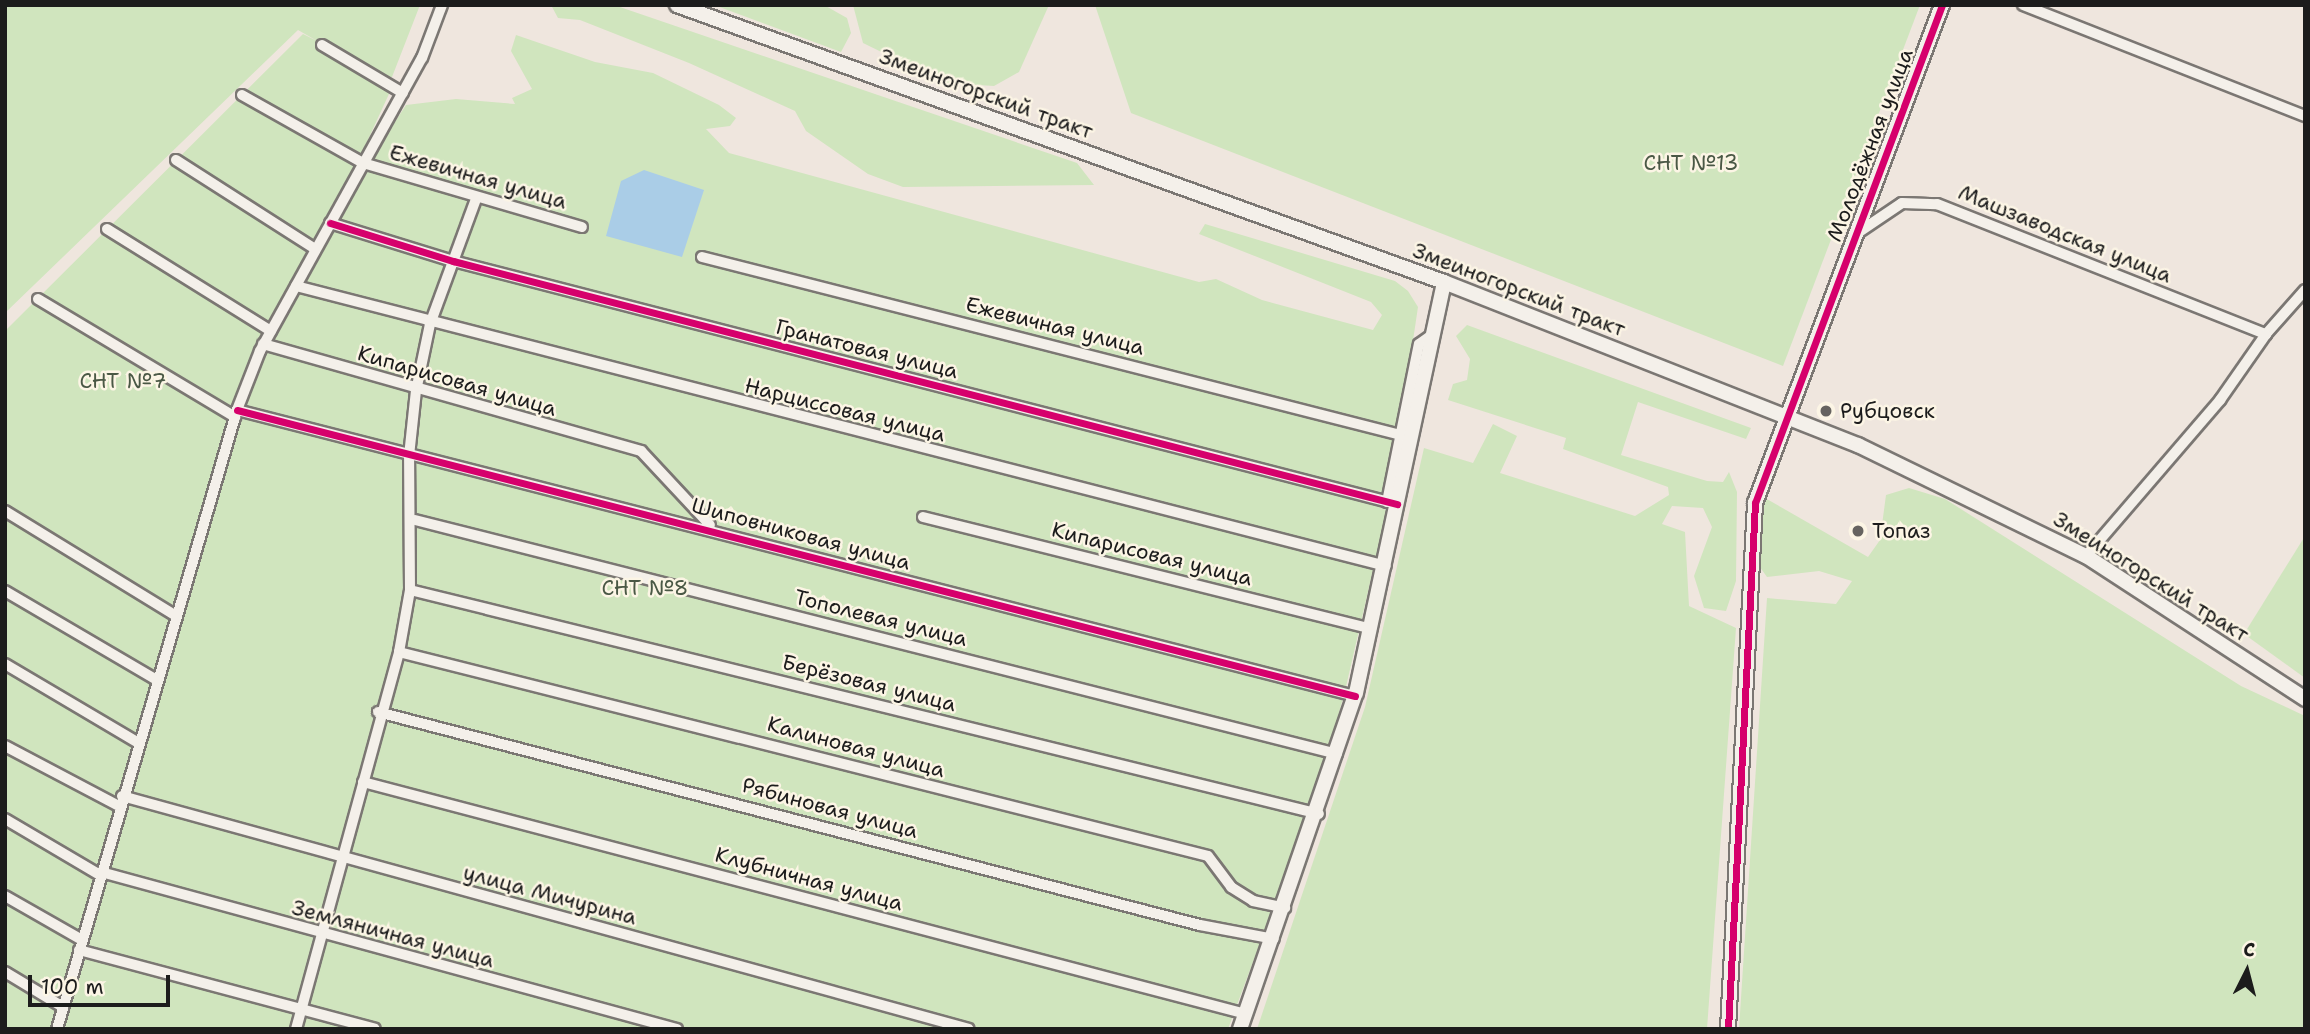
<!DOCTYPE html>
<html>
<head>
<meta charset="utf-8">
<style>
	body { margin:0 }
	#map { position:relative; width:2310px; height:1034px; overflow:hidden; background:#efe6de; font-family:"Shantell Sans",sans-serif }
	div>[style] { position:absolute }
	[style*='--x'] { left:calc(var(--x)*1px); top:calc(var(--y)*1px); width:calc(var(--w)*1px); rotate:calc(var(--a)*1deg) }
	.green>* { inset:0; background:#d0e5be }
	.water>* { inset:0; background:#aacde7 }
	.roads { filter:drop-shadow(2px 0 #7b7773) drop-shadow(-2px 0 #7b7773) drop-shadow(0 2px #7b7773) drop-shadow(0 -2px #7b7773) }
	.street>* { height:10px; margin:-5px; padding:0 5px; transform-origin:5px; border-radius:5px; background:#f4f0ea }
	.secondary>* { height:14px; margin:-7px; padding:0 7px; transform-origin:7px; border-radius:7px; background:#f4f0ea }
	.cycleway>* { height:7px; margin:-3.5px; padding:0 3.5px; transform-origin:3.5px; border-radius:3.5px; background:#d6006c }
	.dots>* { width:19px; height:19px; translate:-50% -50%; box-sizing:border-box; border:4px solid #fcf5e5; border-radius:50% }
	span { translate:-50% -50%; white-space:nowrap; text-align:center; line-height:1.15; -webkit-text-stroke:5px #fcf5e5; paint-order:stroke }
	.street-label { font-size:21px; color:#1c1c1c }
	.park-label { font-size:21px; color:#4a5845 }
	.poi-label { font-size:21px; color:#1c1c1c }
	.left { translate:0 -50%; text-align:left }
	.frame { position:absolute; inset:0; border:7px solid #1c1c1c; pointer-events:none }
	.north { position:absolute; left:2212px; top:936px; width:70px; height:70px; -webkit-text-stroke:5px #fcf5e5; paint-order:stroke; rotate:6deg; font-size:19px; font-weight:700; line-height:28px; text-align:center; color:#1c1c1c }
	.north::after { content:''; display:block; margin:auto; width:24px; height:32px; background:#1c1c1c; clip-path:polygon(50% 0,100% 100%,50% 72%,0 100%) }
	.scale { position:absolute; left:28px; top:975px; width:142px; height:32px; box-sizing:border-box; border:4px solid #1c1c1c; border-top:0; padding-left:9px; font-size:21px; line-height:24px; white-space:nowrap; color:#1c1c1c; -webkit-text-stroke:5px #fcf5e5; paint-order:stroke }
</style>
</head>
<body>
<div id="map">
	<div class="green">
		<i style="clip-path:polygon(5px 5px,420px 5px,392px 77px,385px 78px,394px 83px,332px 218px,406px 105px,456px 99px,515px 104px,512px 98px,532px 89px,511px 51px,516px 35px,595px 62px,653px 73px,719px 105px,736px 118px,730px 126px,706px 129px,729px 153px,1199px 282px,1216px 279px,1262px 300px,1373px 330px,1382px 315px,1371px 302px,1199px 234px,1205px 224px,1395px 281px,1408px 291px,1418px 307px,1389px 501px,1345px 691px,1318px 788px,1228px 1029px,5px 1029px,5px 331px,303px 34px,319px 42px,298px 30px,5px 313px)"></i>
		<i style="clip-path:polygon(551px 5px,614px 5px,1077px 163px,1094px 185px,903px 187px,868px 174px,806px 131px,795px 111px,689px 63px,580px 20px,558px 18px)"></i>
		<i style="clip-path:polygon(714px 5px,824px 5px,847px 18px,851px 33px,841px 52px)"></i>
		<i style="clip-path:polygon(853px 5px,1049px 5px,1019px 72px,994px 86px,945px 83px,863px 43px)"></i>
		<i style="clip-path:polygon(1095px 5px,1920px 5px,1783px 366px,1131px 113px)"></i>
		<i style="clip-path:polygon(1467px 325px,1751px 428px,1746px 439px,1638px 402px,1621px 455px,1707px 481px,1723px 482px,1729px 472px,1737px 492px,1736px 581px,1726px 611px,1704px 608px,1694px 576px,1712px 527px,1703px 508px,1672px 506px,1662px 524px,1685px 532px,1689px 606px,1736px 628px,1707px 1029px,1257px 1029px,1365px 707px,1424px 448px,1473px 463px,1493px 424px,1517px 436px,1500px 473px,1635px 516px,1669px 495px,1668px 487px,1563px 449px,1566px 438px,1448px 400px,1453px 384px,1467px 380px,1470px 359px,1456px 336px)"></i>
		<i style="clip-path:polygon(1909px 488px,1945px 499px,2241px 686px,2305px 716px,2305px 1029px,1739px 1029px,1767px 598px,1836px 604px,1852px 581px,1819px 571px,1767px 577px,1757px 563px,1765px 498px,1868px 557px,1880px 540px,1886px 495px)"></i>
		<i style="clip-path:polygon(2305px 536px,2305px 678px,2244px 634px)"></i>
	</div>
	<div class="water">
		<i style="clip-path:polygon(644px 170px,704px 190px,682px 257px,606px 236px,621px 181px)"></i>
	</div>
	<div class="roads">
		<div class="street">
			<i style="--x:2023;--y:5;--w:303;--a:21.5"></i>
			<i style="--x:322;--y:45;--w:94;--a:30.7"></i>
			<i style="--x:242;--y:95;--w:139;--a:29.3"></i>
			<i style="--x:363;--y:163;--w:228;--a:16.3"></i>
			<i style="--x:176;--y:160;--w:165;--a:32.6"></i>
			<i style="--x:330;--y:223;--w:129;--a:17.2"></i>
			<i style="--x:453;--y:261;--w:975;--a:14.44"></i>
			<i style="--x:107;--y:229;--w:193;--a:31.9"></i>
			<i style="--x:1856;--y:234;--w:55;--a:-34"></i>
			<i style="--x:1902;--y:203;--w:35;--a:2"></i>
			<i style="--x:1937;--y:204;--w:354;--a:21.6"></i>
			<i style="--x:2266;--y:334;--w:59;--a:-48.4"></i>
			<i style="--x:702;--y:257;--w:717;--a:14.29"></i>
			<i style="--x:296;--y:286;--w:1125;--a:14.41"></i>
			<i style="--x:38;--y:299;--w:230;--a:30.9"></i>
			<i style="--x:263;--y:344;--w:393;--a:15.8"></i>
			<i style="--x:641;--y:451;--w:101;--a:47"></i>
			<i style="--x:237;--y:410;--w:1154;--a:14.35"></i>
			<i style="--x:1387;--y:502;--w:161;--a:-78.6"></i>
			<i style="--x:1419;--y:344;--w:12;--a:-35"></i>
			<i style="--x:5;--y:511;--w:197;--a:31.5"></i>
			<i style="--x:923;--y:517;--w:462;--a:14"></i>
			<i style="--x:415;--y:520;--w:951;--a:14.24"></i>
			<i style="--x:2086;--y:556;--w:206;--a:-49.3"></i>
			<i style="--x:2220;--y:400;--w:80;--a:-55.1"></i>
			<i style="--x:410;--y:590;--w:936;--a:13.84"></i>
			<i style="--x:5;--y:591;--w:174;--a:30.4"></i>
			<i style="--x:399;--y:652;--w:834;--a:14.15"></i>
			<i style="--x:1208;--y:856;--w:39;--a:53"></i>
			<i style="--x:1231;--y:887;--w:26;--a:32"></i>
			<i style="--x:1253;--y:901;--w:33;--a:12"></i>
			<i style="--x:5;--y:664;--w:153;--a:30.6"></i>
			<i style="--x:378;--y:712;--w:849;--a:14.53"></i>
			<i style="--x:1200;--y:925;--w:75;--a:10.7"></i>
			<i style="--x:5;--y:746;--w:129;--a:27.8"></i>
			<i style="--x:363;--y:782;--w:913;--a:14.72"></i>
			<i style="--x:122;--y:796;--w:878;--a:15.38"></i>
			<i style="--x:5;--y:819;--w:110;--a:30.5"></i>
			<i style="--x:101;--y:872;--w:597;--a:15.25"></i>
			<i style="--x:5;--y:896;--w:89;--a:29.7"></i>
			<i style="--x:79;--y:950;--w:306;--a:14.9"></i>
			<i style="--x:5;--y:972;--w:68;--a:31.1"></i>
			<i style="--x:57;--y:1029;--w:645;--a:-73.79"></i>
			<i style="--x:237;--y:410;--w:63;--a:-68.7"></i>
			<i style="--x:260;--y:351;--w:335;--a:-61.1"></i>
			<i style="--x:422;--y:58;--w:57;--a:-69.3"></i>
			<i style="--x:296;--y:1029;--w:391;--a:-74.7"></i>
			<i style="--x:399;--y:652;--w:63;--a:-79.9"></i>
			<i style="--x:410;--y:590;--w:134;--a:-90.4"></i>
			<i style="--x:409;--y:456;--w:65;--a:-83.9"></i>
			<i style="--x:416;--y:391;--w:68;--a:-78.2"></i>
			<i style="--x:430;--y:324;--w:133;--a:-69.8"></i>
		</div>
		<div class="secondary">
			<i style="--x:677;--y:5;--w:815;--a:19.86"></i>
			<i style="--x:1444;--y:282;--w:445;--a:21.5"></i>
			<i style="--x:1858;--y:445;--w:254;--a:26"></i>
			<i style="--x:2086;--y:556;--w:262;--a:33.1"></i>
			<i style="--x:1240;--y:1029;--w:355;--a:-71"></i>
			<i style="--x:1356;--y:693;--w:420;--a:-77.9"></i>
			<i style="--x:1728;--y:1029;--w:527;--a:-87.06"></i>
			<i style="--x:1755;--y:503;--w:532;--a:-69.42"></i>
		</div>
	</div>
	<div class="cycleway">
		<i style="--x:330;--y:223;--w:129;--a:17.2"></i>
		<i style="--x:453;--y:261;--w:975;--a:14.44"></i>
		<i style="--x:237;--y:410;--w:1154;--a:14.35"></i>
		<i style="--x:1728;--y:1029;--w:527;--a:-87.06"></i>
		<i style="--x:1755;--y:503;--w:532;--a:-69.42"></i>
	</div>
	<div class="dots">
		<i style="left:1826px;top:411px;background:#666360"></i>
		<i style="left:1858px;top:531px;background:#666360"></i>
	</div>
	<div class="street-label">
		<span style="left:986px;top:94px;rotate:20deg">Змеиногорский тракт</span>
		<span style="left:1870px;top:145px;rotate:-69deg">Молодёжная улица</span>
		<span style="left:478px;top:177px;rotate:16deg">Ежевичная улица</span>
		<span style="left:2065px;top:234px;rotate:22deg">Машзаводская улица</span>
		<span style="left:1519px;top:290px;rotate:21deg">Змеиногорский тракт</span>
		<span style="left:1055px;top:326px;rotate:14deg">Ежевичная улица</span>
		<span style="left:867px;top:349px;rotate:14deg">Гранатовая улица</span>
		<span style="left:457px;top:381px;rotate:16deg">Кипарисовая улица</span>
		<span style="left:845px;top:410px;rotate:14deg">Нарциссовая улица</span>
		<span style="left:801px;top:534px;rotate:15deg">Шиповниковая улица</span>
		<span style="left:1152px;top:554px;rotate:14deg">Кипарисовая улица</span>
		<span style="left:2151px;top:577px;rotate:32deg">Змеиногорский тракт</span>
		<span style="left:881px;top:618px;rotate:14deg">Тополевая улица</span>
		<span style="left:869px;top:683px;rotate:14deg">Берёзовая улица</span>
		<span style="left:856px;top:747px;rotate:15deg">Калиновая улица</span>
		<span style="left:830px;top:808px;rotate:15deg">Рябиновая улица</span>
		<span style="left:809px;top:879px;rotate:15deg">Клубничная улица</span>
		<span style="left:550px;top:895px;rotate:15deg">улица Мичурина</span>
		<span style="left:393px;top:934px;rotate:15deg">Земляничная улица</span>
	</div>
	<div class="park-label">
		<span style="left:1691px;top:163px">СНТ №13</span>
		<span style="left:123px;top:381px">СНТ №7</span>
		<span style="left:645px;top:588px">СНТ №8</span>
	</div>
	<div class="poi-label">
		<span class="left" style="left:1840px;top:411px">Рубцовск</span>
		<span class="left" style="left:1872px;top:531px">Топаз</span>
	</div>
	<div class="frame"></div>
	<div class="north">С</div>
	<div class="scale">100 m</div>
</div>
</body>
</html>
